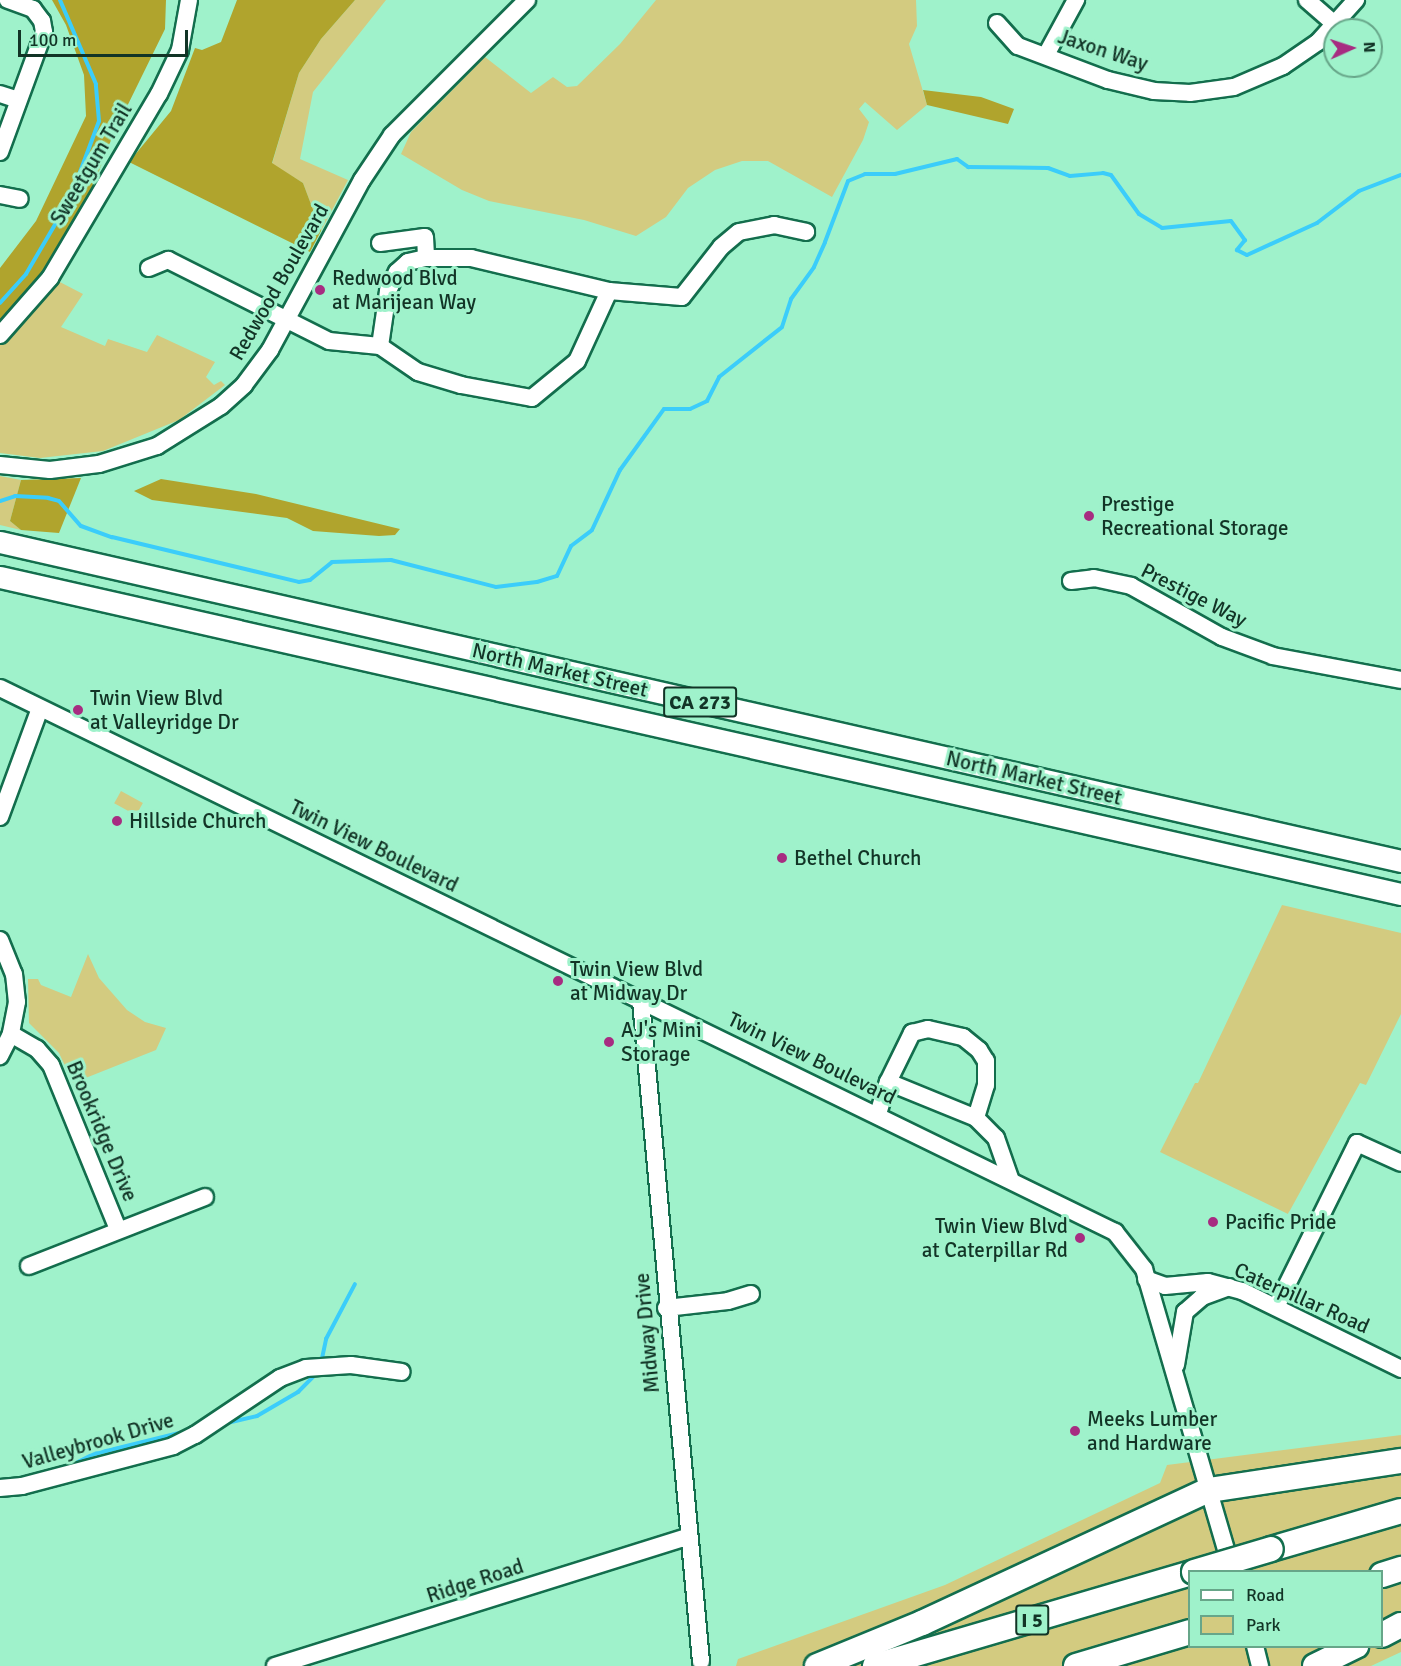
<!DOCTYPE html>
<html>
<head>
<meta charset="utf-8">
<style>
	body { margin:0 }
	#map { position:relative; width:1401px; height:1666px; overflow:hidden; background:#9ff2cb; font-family:Signika,sans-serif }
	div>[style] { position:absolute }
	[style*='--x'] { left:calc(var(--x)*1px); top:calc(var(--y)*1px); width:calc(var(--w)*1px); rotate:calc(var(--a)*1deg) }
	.green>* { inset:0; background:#d3cb80; transform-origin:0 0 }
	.forest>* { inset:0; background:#b0a42d }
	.stream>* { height:4px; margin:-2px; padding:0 2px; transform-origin:2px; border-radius:2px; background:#3bcdfa }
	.roads { filter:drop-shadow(2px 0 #136e4d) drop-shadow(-2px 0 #136e4d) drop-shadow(0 2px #136e4d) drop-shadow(0 -2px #136e4d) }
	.minor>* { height:16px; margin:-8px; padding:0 8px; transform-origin:8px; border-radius:8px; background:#fff }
	.major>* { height:21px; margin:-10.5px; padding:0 10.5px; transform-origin:10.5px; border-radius:10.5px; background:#fff }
	.highway>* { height:24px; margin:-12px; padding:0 12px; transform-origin:12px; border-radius:12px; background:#fff }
	.bridges { filter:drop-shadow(2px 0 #136e4d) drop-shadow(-2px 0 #136e4d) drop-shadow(0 2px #136e4d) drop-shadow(0 -2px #136e4d) }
	.highway-bridge>* { height:24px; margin:-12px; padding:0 12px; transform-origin:12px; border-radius:12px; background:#fff }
	.dots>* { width:16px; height:16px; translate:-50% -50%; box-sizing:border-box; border:3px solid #9ff2cb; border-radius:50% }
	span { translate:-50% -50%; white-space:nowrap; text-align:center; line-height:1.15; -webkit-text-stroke:6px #9ff2cb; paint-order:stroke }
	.shield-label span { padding:2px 4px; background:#9ff2cb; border:2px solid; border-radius:4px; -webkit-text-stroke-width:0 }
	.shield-label { font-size:20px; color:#123426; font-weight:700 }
	.street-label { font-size:21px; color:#123426 }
	.poi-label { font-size:21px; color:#123426 }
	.left { translate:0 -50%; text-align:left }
	.right { translate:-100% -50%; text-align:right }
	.legend { position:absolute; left:1188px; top:1570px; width:195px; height:78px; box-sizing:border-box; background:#9ff2cb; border:2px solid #67a689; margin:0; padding:8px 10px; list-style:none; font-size:18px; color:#123426 }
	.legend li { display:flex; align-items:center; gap:12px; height:30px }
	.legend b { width:30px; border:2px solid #67a689 }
	.north { position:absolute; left:1323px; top:18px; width:60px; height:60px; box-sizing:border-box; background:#9ff2cb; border:2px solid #67a689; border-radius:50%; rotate:87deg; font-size:16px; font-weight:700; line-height:24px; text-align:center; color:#123426 }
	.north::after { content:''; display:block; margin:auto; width:21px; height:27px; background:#a72c81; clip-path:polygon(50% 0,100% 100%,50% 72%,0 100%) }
	.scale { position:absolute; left:18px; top:30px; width:170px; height:27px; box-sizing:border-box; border:3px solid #123426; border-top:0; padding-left:8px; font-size:18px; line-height:21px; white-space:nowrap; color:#123426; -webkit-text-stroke:4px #9ff2cb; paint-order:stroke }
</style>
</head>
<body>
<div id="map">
	<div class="green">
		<i style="clip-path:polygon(355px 0,386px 0,313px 92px,300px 159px,348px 180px,321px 231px,303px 183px,272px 164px,299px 73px,321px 39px)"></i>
		<i style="clip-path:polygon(656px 0,916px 0,917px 26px,909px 44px,927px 105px,897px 130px,865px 102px,859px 109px,869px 122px,863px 140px,832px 197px,768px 161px,742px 161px,715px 170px,688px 188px,666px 217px,636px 236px,584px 220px,489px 201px,462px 190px,401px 154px,411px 132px,485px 57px,531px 93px,553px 77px,567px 87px,577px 86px,620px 44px)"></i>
		<i style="clip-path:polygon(54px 279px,83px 294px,61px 327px,105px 346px,108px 339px,147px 352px,157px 335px,215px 362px,206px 377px,214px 385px,221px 381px,225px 385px,179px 420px,103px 451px,40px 458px,0 453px,0 343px)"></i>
		<i style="clip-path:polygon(0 476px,21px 480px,10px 521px,21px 530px,0 525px)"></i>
		<i style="left:121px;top:791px;width:25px;height:14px;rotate:29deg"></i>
		<i style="clip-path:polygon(1282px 905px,1401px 933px,1401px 1014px,1366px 1085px,1360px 1083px,1288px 1214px,1160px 1152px,1195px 1083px,1198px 1083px)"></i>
		<i style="clip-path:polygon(88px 954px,99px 978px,127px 1010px,145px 1022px,166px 1028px,156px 1050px,73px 1083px,59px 1053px,29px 1023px,28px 979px,38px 979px,41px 985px,71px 997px)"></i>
		<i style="clip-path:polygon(evenodd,1401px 1435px,1401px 1652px,1371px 1666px,736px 1666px,738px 1659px,945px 1585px,1160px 1483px,1167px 1465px,1401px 1435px,1190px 1572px,1382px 1572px,1382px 1646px,1190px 1646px,1190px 1572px)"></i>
	</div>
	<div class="forest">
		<i style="clip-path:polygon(52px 0,166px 0,165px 29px,113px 135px,87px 202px,44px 277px,0 327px,0 268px,36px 221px,86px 116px,84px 75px,66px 25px)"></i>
		<i style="clip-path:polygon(237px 0,355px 0,321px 39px,299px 73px,272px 163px,303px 183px,321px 231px,310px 252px,129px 162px,171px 111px,195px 48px,202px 50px,221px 42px)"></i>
		<i style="clip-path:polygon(923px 90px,981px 97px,1014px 109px,1008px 124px,927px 105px)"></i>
		<i style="clip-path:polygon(81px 478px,59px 533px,21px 530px,10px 521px,21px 480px)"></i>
		<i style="clip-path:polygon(161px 479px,256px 494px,400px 529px,395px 535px,379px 536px,313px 531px,287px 518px,152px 500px,134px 491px)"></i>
	</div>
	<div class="stream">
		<i style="--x:0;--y:303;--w:39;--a:-48"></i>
		<i style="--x:26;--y:274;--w:87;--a:-59.6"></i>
		<i style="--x:70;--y:199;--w:83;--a:-69.6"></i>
		<i style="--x:99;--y:121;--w:37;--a:-95"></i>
		<i style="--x:96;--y:84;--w:91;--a:-113.2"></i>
		<i style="--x:0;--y:501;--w:16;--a:-18"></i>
		<i style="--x:15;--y:496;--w:33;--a:3"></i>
		<i style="--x:48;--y:498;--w:11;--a:15"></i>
		<i style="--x:59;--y:501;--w:33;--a:49"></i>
		<i style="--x:81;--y:526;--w:33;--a:20"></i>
		<i style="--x:112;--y:537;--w:192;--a:13.5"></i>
		<i style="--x:299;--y:582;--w:11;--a:-10"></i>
		<i style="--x:310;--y:580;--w:28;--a:-39"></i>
		<i style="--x:332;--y:562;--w:59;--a:-1.9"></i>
		<i style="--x:391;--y:560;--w:108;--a:14.4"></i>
		<i style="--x:496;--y:587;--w:41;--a:-7"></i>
		<i style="--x:537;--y:582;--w:21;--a:-17"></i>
		<i style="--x:557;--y:576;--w:33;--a:-65"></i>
		<i style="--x:571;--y:546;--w:26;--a:-37"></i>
		<i style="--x:592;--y:530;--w:66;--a:-65"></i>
		<i style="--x:620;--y:470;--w:75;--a:-54.2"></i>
		<i style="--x:664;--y:409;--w:26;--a:0"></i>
		<i style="--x:690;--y:409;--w:19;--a:-25"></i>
		<i style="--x:707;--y:401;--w:27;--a:-63"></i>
		<i style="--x:719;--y:377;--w:80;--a:-38.4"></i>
		<i style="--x:782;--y:327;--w:29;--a:-72"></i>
		<i style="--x:791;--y:299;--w:39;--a:-54"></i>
		<i style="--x:814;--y:267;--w:27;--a:-66"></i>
		<i style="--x:825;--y:242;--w:65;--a:-69.3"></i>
		<i style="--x:848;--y:181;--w:18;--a:-22"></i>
		<i style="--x:865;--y:174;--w:30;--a:0"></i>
		<i style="--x:895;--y:174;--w:64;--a:-13.6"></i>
		<i style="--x:957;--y:159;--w:14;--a:36"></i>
		<i style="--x:968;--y:167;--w:80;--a:0.7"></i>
		<i style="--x:1048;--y:168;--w:23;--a:20"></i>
		<i style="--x:1070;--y:176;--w:33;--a:-5"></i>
		<i style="--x:1103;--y:173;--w:8;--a:14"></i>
		<i style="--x:1111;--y:175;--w:48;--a:54.3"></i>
		<i style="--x:1139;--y:214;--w:27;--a:31"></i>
		<i style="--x:1162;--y:228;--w:69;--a:-5.8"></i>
		<i style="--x:1231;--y:221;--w:24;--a:54"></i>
		<i style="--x:1245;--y:240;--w:13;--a:129"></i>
		<i style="--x:1237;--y:250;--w:11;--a:27"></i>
		<i style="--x:1247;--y:255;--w:77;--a:-24.6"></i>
		<i style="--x:1317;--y:223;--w:53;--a:-37.3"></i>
		<i style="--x:1359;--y:191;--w:45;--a:-20.9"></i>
		<i style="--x:321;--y:1363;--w:25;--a:-78"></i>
		<i style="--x:326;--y:1339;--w:62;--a:-62.2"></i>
		<i style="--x:227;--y:1423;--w:31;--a:-13"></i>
		<i style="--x:257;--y:1416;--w:48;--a:-30.3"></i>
		<i style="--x:298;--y:1392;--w:28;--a:-45"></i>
		<i style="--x:74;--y:1464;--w:22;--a:-27"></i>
		<i style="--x:94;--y:1454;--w:96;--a:-13.9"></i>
	</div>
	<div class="roads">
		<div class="minor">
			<i style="--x:1307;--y:0;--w:38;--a:41"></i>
			<i style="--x:997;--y:23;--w:31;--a:48"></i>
			<i style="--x:1018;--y:46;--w:96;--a:20.7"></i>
			<i style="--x:1108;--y:80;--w:47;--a:13.4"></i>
			<i style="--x:1154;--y:91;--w:36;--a:3"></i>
			<i style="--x:1190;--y:93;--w:44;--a:-7.8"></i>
			<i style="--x:1234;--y:87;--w:53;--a:-23.2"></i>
			<i style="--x:1283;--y:66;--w:42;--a:-34.4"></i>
			<i style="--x:1318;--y:42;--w:57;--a:-47.9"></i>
			<i style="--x:1046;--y:55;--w:63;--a:-61.4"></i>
			<i style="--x:0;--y:94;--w:19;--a:18"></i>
			<i style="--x:0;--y:152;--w:128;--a:-69.9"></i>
			<i style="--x:44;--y:32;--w:11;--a:-100"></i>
			<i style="--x:42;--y:21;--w:15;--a:-127"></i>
			<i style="--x:33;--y:9;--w:27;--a:-160"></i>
			<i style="--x:0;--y:195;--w:20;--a:11"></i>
			<i style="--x:380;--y:243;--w:45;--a:-7.6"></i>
			<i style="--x:425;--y:237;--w:21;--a:87"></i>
			<i style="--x:149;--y:268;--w:21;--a:-23"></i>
			<i style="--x:168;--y:260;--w:180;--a:26.7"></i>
			<i style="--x:329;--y:341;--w:51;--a:5.6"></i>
			<i style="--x:380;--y:346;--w:46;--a:34.4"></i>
			<i style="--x:418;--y:372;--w:45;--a:16.8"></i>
			<i style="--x:461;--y:385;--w:72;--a:10.4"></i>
			<i style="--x:532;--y:398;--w:58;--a:-39.4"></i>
			<i style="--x:577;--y:361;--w:77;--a:-65.4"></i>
			<i style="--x:609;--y:291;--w:73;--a:4.7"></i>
			<i style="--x:682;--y:297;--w:63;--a:-52"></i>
			<i style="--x:721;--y:247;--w:23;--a:-40"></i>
			<i style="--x:739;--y:232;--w:36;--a:-11"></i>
			<i style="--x:774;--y:225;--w:33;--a:12"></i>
			<i style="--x:0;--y:335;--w:76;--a:-48.7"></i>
			<i style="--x:50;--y:278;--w:214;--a:-59.4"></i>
			<i style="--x:159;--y:94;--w:49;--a:-64.5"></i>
			<i style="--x:180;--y:50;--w:51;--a:-79.8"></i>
			<i style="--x:380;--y:346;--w:56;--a:-81.7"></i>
			<i style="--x:388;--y:291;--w:21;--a:-65"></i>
			<i style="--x:397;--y:272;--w:15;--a:-42"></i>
			<i style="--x:408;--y:262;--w:18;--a:-13"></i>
			<i style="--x:426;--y:258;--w:45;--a:0"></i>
			<i style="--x:471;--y:258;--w:142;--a:13.4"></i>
			<i style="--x:0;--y:465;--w:50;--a:5.7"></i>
			<i style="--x:50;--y:470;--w:49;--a:-7"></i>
			<i style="--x:99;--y:464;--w:61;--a:-17.2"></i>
			<i style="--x:157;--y:446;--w:75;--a:-32"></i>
			<i style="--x:221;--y:406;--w:31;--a:-42"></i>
			<i style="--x:244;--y:385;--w:44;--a:-53.4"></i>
			<i style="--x:270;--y:350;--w:193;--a:-61.6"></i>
			<i style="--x:362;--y:180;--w:54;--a:-56.3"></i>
			<i style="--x:392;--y:135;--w:191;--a:-45"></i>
			<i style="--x:1071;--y:581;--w:23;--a:-7"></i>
			<i style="--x:1094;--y:578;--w:38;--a:12"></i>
			<i style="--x:1131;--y:586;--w:104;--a:29.3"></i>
			<i style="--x:1222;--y:637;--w:54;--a:20.4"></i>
			<i style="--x:1273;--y:656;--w:130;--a:10.6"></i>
			<i style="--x:0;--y:688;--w:1241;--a:26.01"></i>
			<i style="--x:1115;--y:1232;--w:47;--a:51.9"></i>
			<i style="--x:1144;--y:1269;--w:313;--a:73.7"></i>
			<i style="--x:0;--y:817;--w:116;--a:-69.8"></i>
			<i style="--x:0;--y:940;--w:37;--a:68"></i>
			<i style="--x:14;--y:974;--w:28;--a:84"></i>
			<i style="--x:17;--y:1002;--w:33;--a:101"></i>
			<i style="--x:11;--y:1034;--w:25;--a:117"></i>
			<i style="--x:641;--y:1001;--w:663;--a:84.81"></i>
			<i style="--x:11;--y:1034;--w:30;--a:30"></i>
			<i style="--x:37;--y:1049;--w:21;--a:49"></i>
			<i style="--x:51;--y:1065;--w:177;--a:67.8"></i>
			<i style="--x:888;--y:1082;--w:95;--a:22.2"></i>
			<i style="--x:878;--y:1114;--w:34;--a:-73"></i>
			<i style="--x:888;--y:1082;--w:55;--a:-63.9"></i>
			<i style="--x:912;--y:1033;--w:16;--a:-14"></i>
			<i style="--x:928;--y:1029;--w:36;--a:13"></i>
			<i style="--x:963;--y:1037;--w:21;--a:39"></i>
			<i style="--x:979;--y:1050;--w:13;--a:58"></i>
			<i style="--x:986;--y:1061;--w:24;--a:90"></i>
			<i style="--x:986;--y:1085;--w:34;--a:107"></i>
			<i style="--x:976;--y:1118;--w:28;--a:45"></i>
			<i style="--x:996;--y:1138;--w:42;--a:70.7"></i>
			<i style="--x:29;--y:1266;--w:189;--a:-21.4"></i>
			<i style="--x:1146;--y:1279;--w:20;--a:20"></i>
			<i style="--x:1165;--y:1286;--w:43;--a:-5.3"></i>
			<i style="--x:1208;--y:1282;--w:35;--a:15"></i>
			<i style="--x:1242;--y:1291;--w:177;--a:26.1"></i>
			<i style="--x:1276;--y:1307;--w:183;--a:-63.7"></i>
			<i style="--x:1357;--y:1143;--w:48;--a:24.4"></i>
			<i style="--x:666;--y:1308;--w:62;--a:-6.4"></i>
			<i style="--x:728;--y:1301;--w:24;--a:-17"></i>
			<i style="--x:1176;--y:1365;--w:54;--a:-80.4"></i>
			<i style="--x:1185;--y:1312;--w:23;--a:-41"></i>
			<i style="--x:1202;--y:1297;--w:29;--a:-20"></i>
			<i style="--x:0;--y:1488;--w:22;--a:-5"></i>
			<i style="--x:22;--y:1486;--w:156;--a:-14.8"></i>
			<i style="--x:173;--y:1446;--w:25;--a:-27"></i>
			<i style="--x:195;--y:1435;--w:102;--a:-33.8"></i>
			<i style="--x:280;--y:1378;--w:28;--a:-21"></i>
			<i style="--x:306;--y:1368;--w:45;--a:-3.8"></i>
			<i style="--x:351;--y:1365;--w:51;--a:7.8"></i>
			<i style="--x:1255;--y:1646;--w:21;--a:76"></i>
			<i style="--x:275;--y:1666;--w:434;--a:-17.4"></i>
		</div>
		<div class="major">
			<i style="--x:0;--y:542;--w:1437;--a:12.83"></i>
			<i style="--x:0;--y:577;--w:1436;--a:12.75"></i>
		</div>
		<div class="highway">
			<i style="--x:1271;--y:1549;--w:135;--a:-16.3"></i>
			<i style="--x:1382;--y:1575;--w:20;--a:-18"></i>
			<i style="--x:1382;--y:1635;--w:21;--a:-28"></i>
			<i style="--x:817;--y:1666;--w:113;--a:-22.3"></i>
			<i style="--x:922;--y:1623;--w:316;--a:-24.9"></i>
			<i style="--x:1209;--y:1490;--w:194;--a:-8.6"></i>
			<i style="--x:875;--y:1666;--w:328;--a:-16.4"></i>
			<i style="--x:1076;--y:1666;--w:119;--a:-16.6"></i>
			<i style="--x:1315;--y:1666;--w:46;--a:-26"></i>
		</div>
	</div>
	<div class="bridges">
		<div class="highway-bridge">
			<i style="--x:1194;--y:1572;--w:80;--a:-16.6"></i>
		</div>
	</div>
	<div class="dots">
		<i style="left:320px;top:290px;background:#a72c81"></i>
		<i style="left:1089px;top:516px;background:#a72c81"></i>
		<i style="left:78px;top:710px;background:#a72c81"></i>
		<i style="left:117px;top:821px;background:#a72c81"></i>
		<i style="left:782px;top:858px;background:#a72c81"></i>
		<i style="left:558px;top:981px;background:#a72c81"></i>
		<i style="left:609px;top:1042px;background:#a72c81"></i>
		<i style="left:1213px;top:1222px;background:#a72c81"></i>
		<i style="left:1080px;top:1238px;background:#a72c81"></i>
		<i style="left:1075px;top:1431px;background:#a72c81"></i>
	</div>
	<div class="shield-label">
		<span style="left:700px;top:702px">CA 273</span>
		<span style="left:1032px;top:1620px">I 5</span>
	</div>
	<div class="street-label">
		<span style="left:1103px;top:50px;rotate:18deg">Jaxon Way</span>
		<span style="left:91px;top:164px;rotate:-59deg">Sweetgum Trail</span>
		<span style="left:279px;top:282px;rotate:-60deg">Redwood Boulevard</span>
		<span style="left:1194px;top:595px;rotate:27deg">Prestige Way</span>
		<span style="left:560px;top:670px;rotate:13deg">North Market Street</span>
		<span style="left:1034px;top:778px;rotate:13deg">North Market Street</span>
		<span style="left:374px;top:846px;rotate:26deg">Twin View Boulevard</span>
		<span style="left:812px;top:1058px;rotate:26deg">Twin View Boulevard</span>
		<span style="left:102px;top:1131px;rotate:67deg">Brookridge Drive</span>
		<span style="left:1302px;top:1298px;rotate:24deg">Caterpillar Road</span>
		<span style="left:647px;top:1333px;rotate:-95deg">Midway Drive</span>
		<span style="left:98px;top:1441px;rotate:-16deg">Valleybrook Drive</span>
		<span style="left:475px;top:1581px;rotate:-18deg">Ridge Road</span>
	</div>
	<div class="poi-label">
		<span class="left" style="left:332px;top:290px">Redwood Blvd<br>at Marijean Way</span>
		<span class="left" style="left:1101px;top:516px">Prestige<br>Recreational Storage</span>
		<span class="left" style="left:90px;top:710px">Twin View Blvd<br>at Valleyridge Dr</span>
		<span class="left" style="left:129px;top:821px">Hillside Church</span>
		<span class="left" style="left:794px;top:858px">Bethel Church</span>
		<span class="left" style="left:570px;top:981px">Twin View Blvd<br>at Midway Dr</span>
		<span class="left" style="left:621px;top:1042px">AJ's Mini<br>Storage</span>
		<span class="left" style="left:1225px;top:1222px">Pacific Pride</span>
		<span class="right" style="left:1068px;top:1238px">Twin View Blvd<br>at Caterpillar Rd</span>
		<span class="left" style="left:1087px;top:1431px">Meeks Lumber<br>and Hardware</span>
	</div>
	<ul class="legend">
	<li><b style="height:8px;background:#fff"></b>Road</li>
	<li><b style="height:16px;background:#d3cb80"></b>Park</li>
	</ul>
	<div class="north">N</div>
	<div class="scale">100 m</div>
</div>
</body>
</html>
